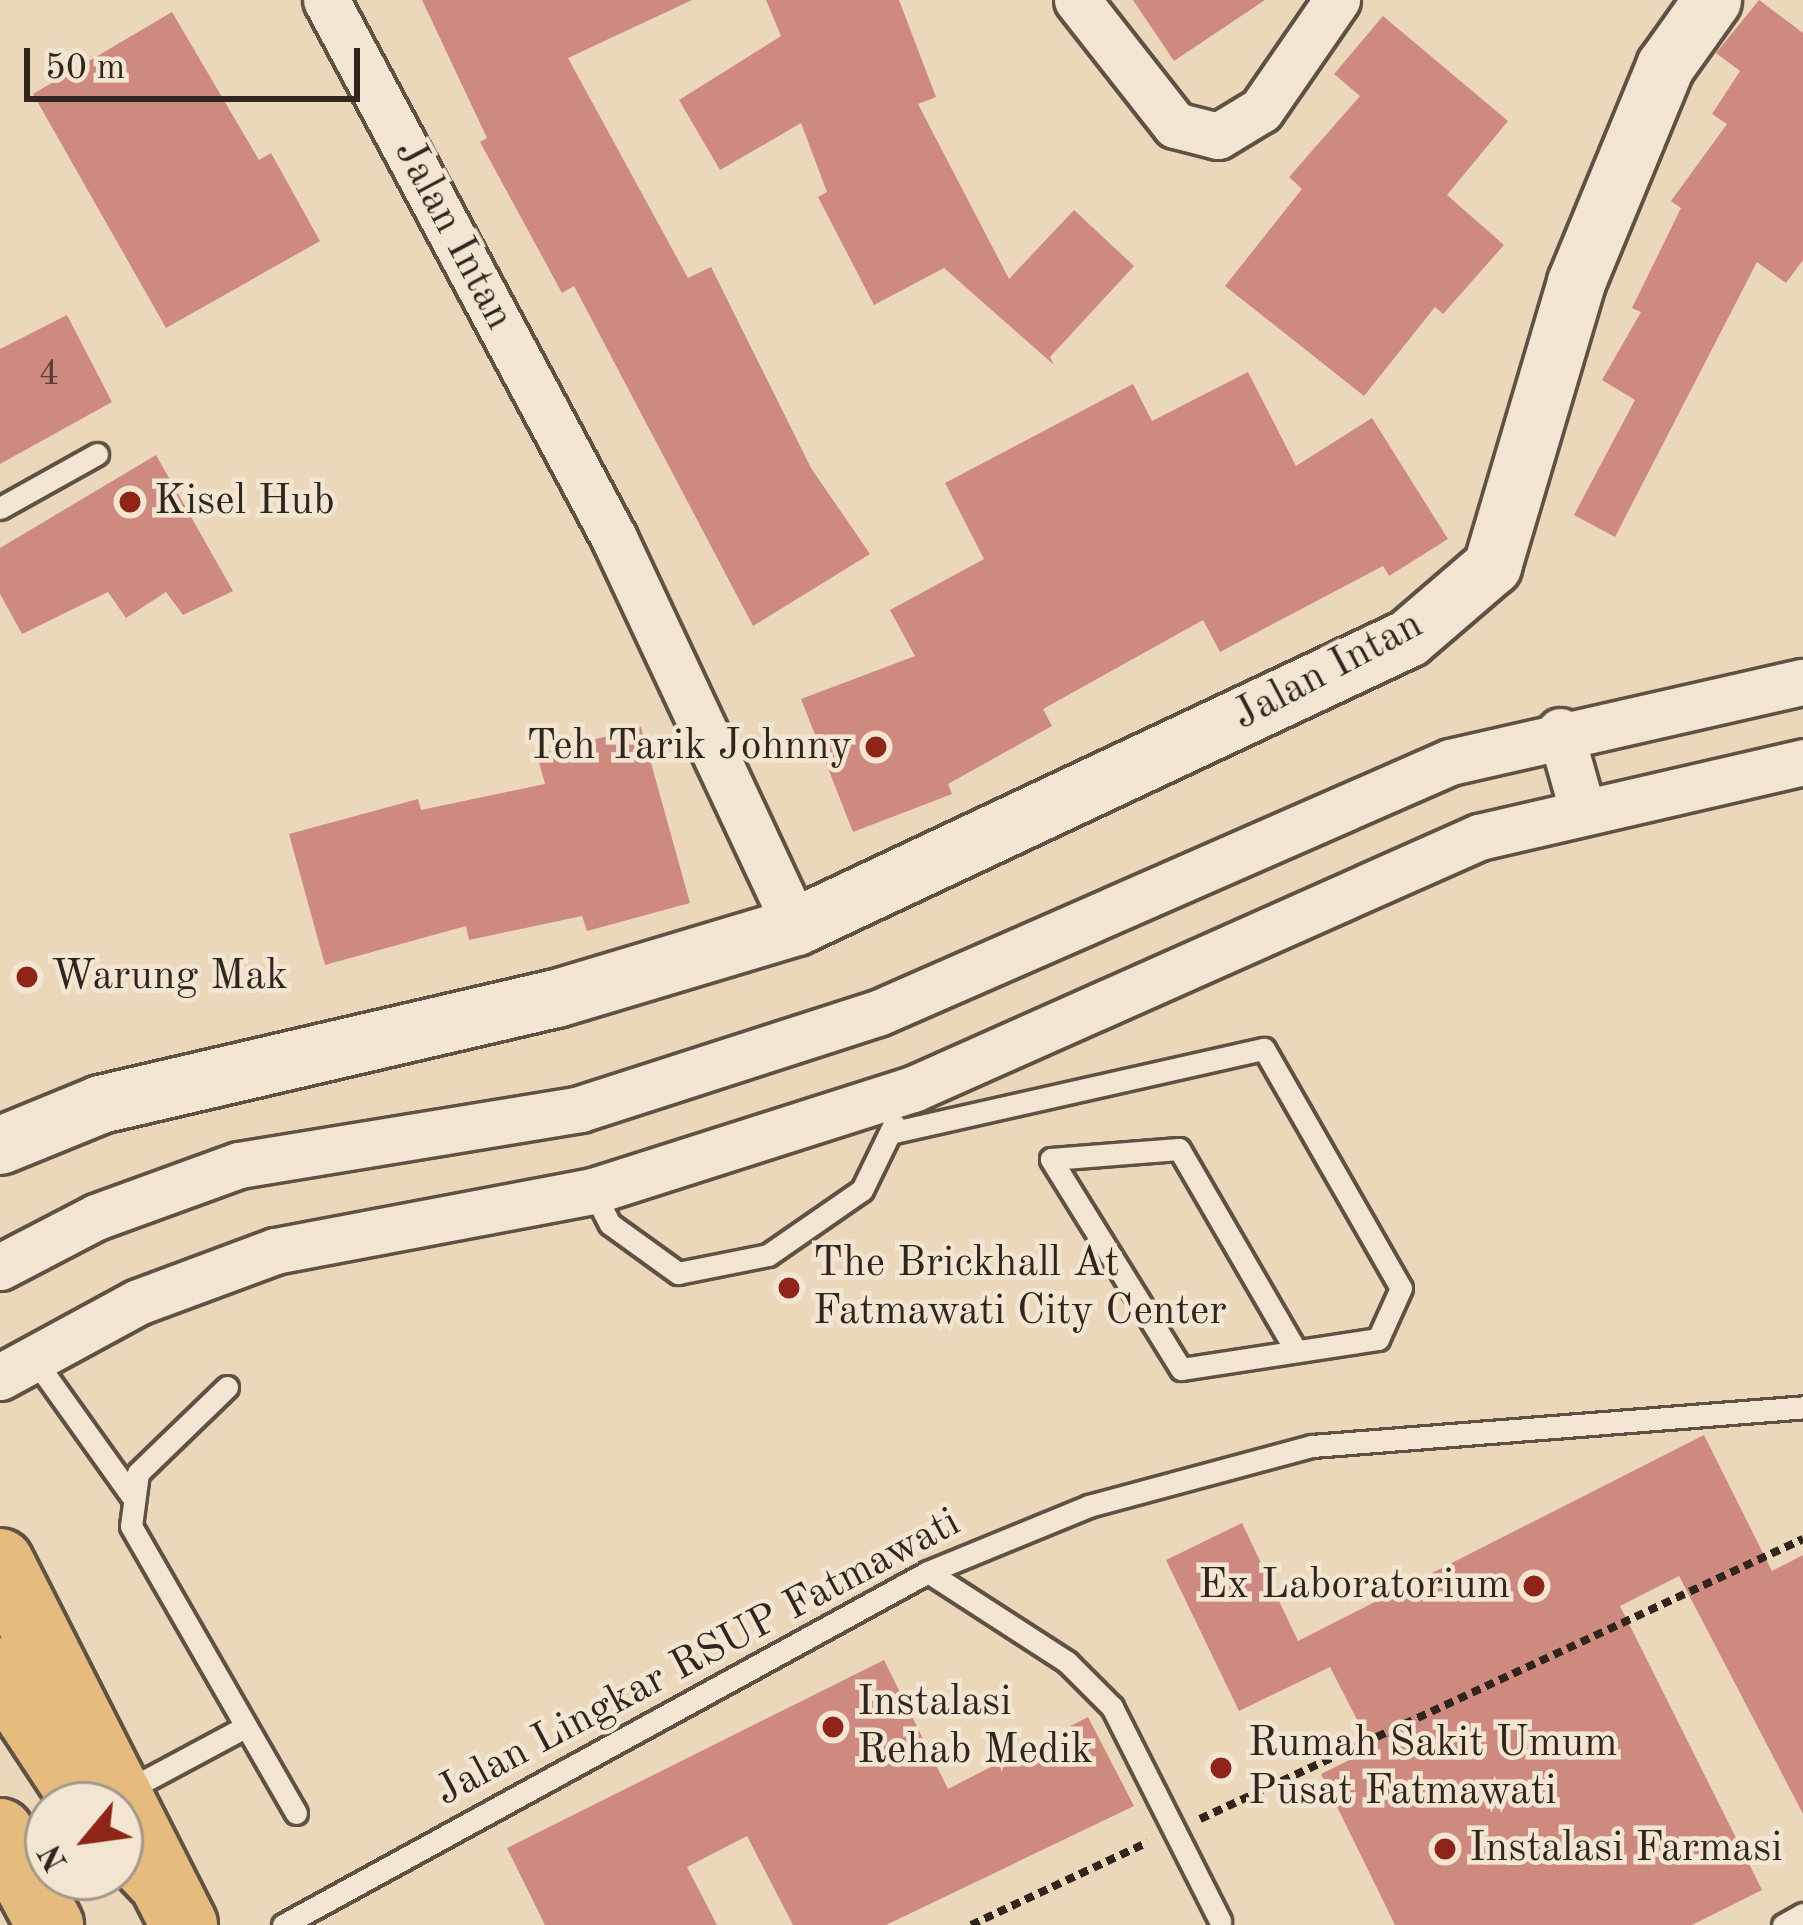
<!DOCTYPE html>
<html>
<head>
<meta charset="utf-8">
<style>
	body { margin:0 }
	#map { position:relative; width:1803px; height:1925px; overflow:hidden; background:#ebd8bb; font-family:"Old Standard TT",serif }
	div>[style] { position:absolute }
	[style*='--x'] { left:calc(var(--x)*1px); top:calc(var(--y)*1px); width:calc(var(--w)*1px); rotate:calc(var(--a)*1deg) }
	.building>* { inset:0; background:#cf8a80 }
	.path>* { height:8px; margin-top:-4px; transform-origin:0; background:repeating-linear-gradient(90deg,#30261e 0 9px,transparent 0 15px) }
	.roads { filter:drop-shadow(3px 0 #5f5245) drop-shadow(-3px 0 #5f5245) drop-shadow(0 3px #5f5245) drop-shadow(0 -3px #5f5245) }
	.service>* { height:21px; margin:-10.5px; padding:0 10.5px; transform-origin:10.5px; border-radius:10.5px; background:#f2e6d3 }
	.minor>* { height:45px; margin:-22.5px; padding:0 22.5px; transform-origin:22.5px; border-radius:22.5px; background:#f2e6d3 }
	.tertiary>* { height:57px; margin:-28.5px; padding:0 28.5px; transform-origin:28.5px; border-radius:28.5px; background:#f2e6d3 }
	.trunk>* { height:66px; margin:-33px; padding:0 33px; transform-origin:33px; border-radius:33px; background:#e6bc7e }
	.motorway>* { height:66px; margin:-33px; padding:0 33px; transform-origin:33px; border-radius:33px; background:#e6bc7e }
	.dots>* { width:33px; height:33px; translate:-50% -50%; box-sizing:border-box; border:6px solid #f2e6d3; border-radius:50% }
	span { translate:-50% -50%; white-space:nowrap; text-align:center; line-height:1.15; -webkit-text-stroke:9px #f2e6d3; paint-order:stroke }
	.number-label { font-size:36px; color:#583f36 }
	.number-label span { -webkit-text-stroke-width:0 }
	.street-label { font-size:42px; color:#30261e }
	.poi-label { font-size:42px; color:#30261e }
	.left { translate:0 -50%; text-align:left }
	.right { translate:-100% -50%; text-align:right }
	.north { position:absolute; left:24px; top:1781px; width:120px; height:120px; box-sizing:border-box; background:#f2e6d3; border:3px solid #a4998b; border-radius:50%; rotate:241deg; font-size:33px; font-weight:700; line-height:48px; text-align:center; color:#30261e }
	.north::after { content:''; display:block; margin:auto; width:42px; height:54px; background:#8f2418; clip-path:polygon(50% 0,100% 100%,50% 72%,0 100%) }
	.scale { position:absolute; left:24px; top:48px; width:336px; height:54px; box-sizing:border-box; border:6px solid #30261e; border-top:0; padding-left:15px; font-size:36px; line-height:42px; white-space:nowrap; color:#30261e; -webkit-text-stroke:9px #f2e6d3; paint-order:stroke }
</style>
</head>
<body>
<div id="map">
	<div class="building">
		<i style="clip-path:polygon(422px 0,692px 0,568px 58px,688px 278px,711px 267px,811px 468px,870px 554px,753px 626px,574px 286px,562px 293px,480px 142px,487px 138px)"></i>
		<i style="clip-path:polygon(766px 0,899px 0,936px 97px,918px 104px,1009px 279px,1074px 210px,1134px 266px,1050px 357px,1054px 365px,944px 268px,874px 305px,818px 197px,827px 192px,801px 123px,720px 170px,679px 100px,781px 36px)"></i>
		<i style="clip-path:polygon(1133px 0,1265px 0,1174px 61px)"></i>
		<i style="clip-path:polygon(1759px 0,1803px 33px,1803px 260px,1786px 283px,1757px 262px,1615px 537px,1574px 515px,1635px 400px,1602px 380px,1641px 312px,1632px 308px,1681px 208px,1671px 201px,1727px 124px,1712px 114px,1740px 71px,1716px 53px)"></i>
		<i style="clip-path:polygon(172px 12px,259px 160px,271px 153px,320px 241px,166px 328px,33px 94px)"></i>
		<i style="clip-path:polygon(1383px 16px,1508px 121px,1447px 195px,1504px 245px,1443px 314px,1435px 307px,1364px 396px,1225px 286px,1302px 189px,1289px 177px,1360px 96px,1334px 74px)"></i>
		<i style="clip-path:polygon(67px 315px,112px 402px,0 464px,0 349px)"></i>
		<i style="clip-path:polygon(1248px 372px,1296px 466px,1372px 418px,1448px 539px,1389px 576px,1383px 566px,1220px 652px,1203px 620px,1043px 709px,1052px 726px,948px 784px,952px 794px,853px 832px,801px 699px,915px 656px,890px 610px,984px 559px,945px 483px,1133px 384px,1152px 421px)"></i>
		<i style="clip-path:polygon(156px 455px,233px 591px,183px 615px,166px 592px,126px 618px,108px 592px,22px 634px,0 594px,0 548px)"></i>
		<i style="clip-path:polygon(641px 727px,690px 903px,587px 931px,582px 916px,469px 940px,466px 926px,325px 965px,289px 834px,418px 799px,421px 810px,545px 784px,537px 755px)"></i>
		<i style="clip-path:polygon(1704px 1435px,1772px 1571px,1803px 1555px,1803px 1814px,1679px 1576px,1620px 1606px,1762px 1890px,1692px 1925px,1395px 1925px,1321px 1774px,1372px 1749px,1330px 1667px,1239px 1711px,1166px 1560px,1242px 1523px,1298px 1641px)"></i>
		<i style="clip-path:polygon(884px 1660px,948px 1789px,1088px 1717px,1134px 1806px,886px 1925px,793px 1925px,747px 1836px,687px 1867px,717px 1925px,545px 1925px,507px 1848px)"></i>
	</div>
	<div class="path">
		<i style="--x:1200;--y:1819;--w:665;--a:-24.91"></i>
		<i style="--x:971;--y:1925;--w:195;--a:-25.1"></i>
	</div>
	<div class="roads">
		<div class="service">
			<i style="--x:0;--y:508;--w:111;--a:-29.1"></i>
			<i style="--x:890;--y:1133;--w:383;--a:-12.7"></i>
			<i style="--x:1264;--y:1049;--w:275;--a:60.2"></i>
			<i style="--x:1401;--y:1288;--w:56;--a:114.3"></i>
			<i style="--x:1378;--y:1339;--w:199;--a:171.3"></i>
			<i style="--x:1181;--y:1369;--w:247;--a:-121.8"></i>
			<i style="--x:1051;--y:1159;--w:128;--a:-4.5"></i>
			<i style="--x:1179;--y:1149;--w:228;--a:59.9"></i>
			<i style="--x:593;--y:1191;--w:37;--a:63"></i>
			<i style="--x:610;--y:1224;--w:84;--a:35.8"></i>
			<i style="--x:678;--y:1273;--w:92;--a:-11.3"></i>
			<i style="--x:768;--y:1255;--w:114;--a:-34.7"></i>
			<i style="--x:862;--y:1190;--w:73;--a:-64.1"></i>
			<i style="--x:34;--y:1359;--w:167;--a:54.5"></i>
			<i style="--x:227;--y:1387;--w:124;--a:136"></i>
			<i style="--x:138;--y:1473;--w:53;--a:97.5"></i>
			<i style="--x:131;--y:1526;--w:331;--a:60.1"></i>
			<i style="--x:928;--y:1572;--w:166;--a:32.9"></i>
			<i style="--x:1067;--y:1662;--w:64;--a:45"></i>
			<i style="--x:1112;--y:1707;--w:240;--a:63.2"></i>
			<i style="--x:122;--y:1793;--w:137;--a:-28.2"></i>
			<i style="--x:283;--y:1925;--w:735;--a:-28.69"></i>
			<i style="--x:928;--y:1572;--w:174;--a:-22.3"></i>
			<i style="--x:1089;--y:1506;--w:231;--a:-15.1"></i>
			<i style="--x:1312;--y:1446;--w:493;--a:-4.5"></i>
			<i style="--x:1783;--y:1925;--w:23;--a:-29"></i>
		</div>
		<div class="minor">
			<i style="--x:326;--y:0;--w:610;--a:61.84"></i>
			<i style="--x:614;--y:538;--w:429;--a:64.9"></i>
			<i style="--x:1077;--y:0;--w:159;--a:51.9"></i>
			<i style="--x:1175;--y:125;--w:44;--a:14.3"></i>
			<i style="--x:1218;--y:136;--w:50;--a:-31.2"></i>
			<i style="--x:1261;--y:110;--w:134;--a:-55.4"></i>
			<i style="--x:1560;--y:731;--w:81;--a:74.2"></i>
			<i style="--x:0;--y:1267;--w:108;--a:-27.5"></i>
			<i style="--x:96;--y:1217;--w:152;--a:-20"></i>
			<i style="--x:239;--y:1165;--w:346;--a:-9.3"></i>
			<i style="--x:580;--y:1109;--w:313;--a:-17.9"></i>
			<i style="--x:878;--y:1013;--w:625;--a:-23.69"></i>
			<i style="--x:1450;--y:762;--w:362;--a:-12.8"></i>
			<i style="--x:0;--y:1377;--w:157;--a:-28.5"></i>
			<i style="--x:138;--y:1302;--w:146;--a:-20.4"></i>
			<i style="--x:275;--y:1251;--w:324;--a:-10.7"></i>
			<i style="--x:593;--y:1191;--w:336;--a:-17.7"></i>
			<i style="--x:913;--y:1089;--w:620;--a:-24"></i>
			<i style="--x:1479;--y:837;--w:333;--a:-13"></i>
		</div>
		<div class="tertiary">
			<i style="--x:0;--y:1145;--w:108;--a:-22.3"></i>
			<i style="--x:100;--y:1104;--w:468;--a:-13.1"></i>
			<i style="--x:556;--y:998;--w:251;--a:-16.7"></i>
			<i style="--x:796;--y:926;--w:676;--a:-25.2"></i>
			<i style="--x:1408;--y:638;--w:111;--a:-40.6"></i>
			<i style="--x:1492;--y:566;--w:296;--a:-73.5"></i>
			<i style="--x:1576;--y:282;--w:234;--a:-67.6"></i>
			<i style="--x:1665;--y:66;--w:81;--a:-54.5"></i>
		</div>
		<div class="trunk">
			<i style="--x:0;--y:1562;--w:407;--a:63.1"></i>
		</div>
		<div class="motorway">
			<i style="--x:0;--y:1671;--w:160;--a:56.7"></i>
			<i style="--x:0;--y:1832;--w:106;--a:61.7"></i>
			<i style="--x:120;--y:1838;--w:55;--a:46.5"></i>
		</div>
	</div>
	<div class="dots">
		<i style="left:130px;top:502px;background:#8f2418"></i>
		<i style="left:876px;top:747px;background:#8f2418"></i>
		<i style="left:27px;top:977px;background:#8f2418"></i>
		<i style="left:789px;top:1288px;background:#8f2418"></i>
		<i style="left:1534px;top:1586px;background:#8f2418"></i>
		<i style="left:833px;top:1727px;background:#8f2418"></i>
		<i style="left:1221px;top:1768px;background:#8f2418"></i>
		<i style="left:1445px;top:1849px;background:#8f2418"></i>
	</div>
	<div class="number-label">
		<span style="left:49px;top:376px">4</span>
	</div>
	<div class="street-label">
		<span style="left:453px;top:235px;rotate:62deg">Jalan Intan</span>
		<span style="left:1328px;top:671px;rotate:-28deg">Jalan Intan</span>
		<span style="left:698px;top:1658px;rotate:-28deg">Jalan Lingkar RSUP Fatmawati</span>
	</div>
	<div class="poi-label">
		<span class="left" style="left:154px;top:502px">Kisel Hub</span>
		<span class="right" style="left:852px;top:747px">Teh Tarik Johnny</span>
		<span class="left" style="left:51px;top:977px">Warung Mak</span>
		<span class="left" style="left:813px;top:1288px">The Brickhall At<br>Fatmawati City Center</span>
		<span class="right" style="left:1510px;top:1586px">Ex Laboratorium</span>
		<span class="left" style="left:857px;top:1727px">Instalasi<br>Rehab Medik</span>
		<span class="left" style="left:1248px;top:1768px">Rumah Sakit Umum<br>Pusat Fatmawati</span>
		<span class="left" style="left:1469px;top:1849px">Instalasi Farmasi</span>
	</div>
	<div class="north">N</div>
	<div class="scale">50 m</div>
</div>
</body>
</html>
